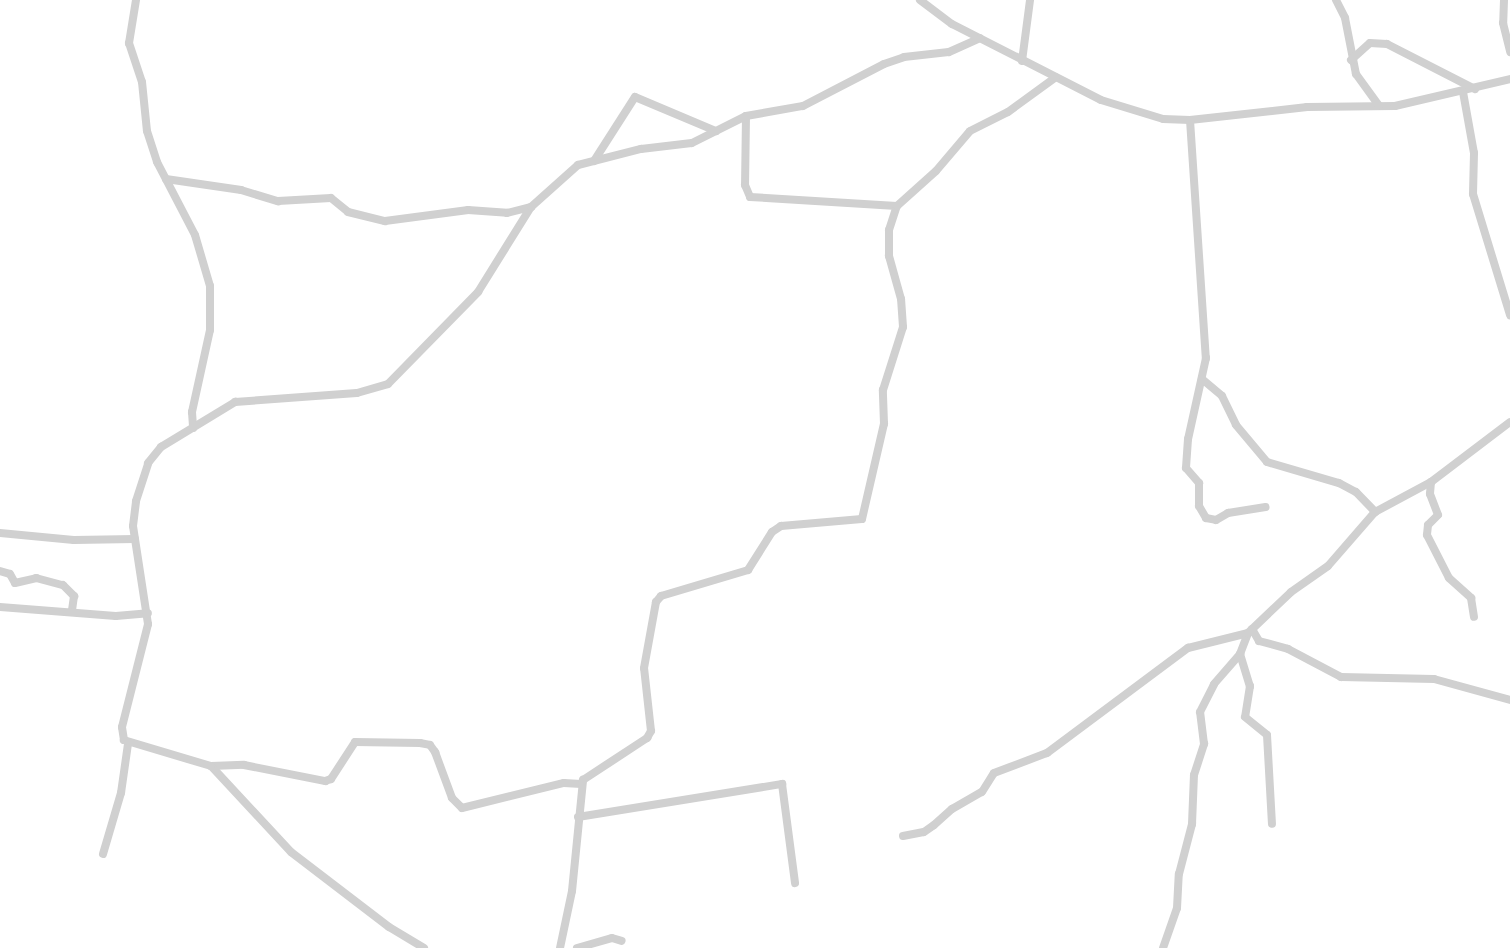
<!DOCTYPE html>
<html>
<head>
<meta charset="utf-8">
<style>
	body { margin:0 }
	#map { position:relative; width:1510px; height:948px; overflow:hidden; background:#fff; font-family:"Fira Sans Condensed",sans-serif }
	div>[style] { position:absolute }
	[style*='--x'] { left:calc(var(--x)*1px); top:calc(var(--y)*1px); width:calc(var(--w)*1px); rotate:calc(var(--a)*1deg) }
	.minor>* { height:8px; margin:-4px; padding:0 4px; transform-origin:4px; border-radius:4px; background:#d0d0d0 }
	span { translate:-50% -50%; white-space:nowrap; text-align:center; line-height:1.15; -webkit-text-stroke:6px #fff; paint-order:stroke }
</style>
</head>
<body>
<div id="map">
	<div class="minor">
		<i style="--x:136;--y:0;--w:44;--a:99.2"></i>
		<i style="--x:129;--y:43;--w:41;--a:71.6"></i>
		<i style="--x:142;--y:82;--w:49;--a:84.2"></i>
		<i style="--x:147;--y:131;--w:33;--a:72"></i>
		<i style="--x:157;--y:162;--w:82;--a:62.5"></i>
		<i style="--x:195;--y:235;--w:53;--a:73.6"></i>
		<i style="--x:210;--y:286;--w:44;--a:90"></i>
		<i style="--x:210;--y:330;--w:84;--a:102.4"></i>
		<i style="--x:192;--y:412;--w:16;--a:86"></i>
		<i style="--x:920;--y:0;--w:40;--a:37"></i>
		<i style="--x:952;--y:24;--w:167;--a:27"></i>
		<i style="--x:1101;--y:100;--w:65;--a:17"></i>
		<i style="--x:1163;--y:119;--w:27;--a:2"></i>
		<i style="--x:1190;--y:120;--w:118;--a:-6.3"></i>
		<i style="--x:1307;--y:107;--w:88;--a:-0.7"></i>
		<i style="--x:1395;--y:106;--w:118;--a:-13.2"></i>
		<i style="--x:1336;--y:0;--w:20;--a:63"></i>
		<i style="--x:1345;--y:18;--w:57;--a:78.9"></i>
		<i style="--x:1356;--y:74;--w:39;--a:54"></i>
		<i style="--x:1504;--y:0;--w:23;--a:92"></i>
		<i style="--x:1503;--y:23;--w:30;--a:76"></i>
		<i style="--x:1351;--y:60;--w:25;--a:-42"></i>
		<i style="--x:1370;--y:43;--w:17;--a:3"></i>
		<i style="--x:1387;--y:44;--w:99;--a:27.1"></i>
		<i style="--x:1022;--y:61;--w:62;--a:-82.5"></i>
		<i style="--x:1463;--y:92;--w:62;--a:79.8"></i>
		<i style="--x:1474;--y:153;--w:41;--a:91.4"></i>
		<i style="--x:1473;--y:194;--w:127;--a:73"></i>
		<i style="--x:746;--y:116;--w:69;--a:90.8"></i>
		<i style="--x:745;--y:185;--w:13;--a:67"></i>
		<i style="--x:750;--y:197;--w:147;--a:3.5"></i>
		<i style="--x:1190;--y:120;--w:239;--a:86.2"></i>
		<i style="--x:1206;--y:358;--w:83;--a:102.5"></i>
		<i style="--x:1188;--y:439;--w:29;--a:94"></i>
		<i style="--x:1186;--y:468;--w:20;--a:49"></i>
		<i style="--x:1199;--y:483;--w:23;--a:90"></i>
		<i style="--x:1199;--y:506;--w:14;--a:60"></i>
		<i style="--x:1206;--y:518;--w:10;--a:11"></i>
		<i style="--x:1216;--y:520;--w:14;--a:-30"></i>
		<i style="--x:1228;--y:513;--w:38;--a:-9"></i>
		<i style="--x:594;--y:161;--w:76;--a:-57.4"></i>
		<i style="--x:635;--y:97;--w:88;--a:22.8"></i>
		<i style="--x:166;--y:179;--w:76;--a:8.3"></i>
		<i style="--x:241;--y:190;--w:39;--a:17"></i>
		<i style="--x:278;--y:201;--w:53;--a:-3.2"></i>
		<i style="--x:331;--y:198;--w:22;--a:39"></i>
		<i style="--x:348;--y:212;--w:38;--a:14"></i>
		<i style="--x:385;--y:221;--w:84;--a:-7.5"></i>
		<i style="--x:468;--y:210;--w:39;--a:4"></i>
		<i style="--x:507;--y:213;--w:25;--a:-14"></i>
		<i style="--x:1202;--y:379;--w:26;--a:40"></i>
		<i style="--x:1222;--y:396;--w:32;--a:64"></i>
		<i style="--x:1236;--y:425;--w:48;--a:50"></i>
		<i style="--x:1267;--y:462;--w:75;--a:16.3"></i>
		<i style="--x:1339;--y:483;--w:19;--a:28"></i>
		<i style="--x:1356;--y:492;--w:28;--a:46"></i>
		<i style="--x:1431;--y:482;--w:12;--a:95"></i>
		<i style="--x:1430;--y:494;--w:22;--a:69"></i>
		<i style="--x:1438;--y:515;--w:14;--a:135"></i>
		<i style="--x:1428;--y:525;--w:10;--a:96"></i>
		<i style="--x:1427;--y:535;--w:48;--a:62.9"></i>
		<i style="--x:1449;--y:578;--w:30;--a:42"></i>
		<i style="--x:1471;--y:598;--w:19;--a:81"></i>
		<i style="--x:0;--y:533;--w:74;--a:5.4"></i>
		<i style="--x:74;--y:540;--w:61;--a:-0.9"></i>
		<i style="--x:0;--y:571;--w:10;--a:17"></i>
		<i style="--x:10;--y:574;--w:10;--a:61"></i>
		<i style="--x:15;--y:583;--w:22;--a:-13"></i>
		<i style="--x:36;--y:578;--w:28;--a:15"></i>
		<i style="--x:63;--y:585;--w:16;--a:45"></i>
		<i style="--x:74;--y:596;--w:15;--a:98"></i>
		<i style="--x:0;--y:607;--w:116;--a:4.4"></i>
		<i style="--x:116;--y:616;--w:32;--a:-5"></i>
		<i style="--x:1252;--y:629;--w:14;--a:60"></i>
		<i style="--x:1259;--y:641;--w:30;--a:15"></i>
		<i style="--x:1288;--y:649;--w:60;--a:27.8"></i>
		<i style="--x:1341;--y:677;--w:93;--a:1.2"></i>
		<i style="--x:1434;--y:679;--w:79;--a:15.4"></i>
		<i style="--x:1240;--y:654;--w:34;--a:73"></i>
		<i style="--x:1250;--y:686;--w:31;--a:99"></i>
		<i style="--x:1245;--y:717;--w:28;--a:39"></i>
		<i style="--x:1267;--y:735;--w:89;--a:86.8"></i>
		<i style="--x:211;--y:766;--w:33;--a:-2"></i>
		<i style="--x:244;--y:765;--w:83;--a:11.2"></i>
		<i style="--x:325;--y:781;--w:6;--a:-18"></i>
		<i style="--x:331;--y:779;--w:44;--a:-57"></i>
		<i style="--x:355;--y:742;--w:65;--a:0.9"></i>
		<i style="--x:420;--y:743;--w:10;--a:11"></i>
		<i style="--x:430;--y:745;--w:9;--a:54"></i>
		<i style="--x:435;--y:752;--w:49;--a:69.7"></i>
		<i style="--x:452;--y:798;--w:14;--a:45"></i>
		<i style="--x:462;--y:808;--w:105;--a:-13.8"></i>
		<i style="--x:564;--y:783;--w:17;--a:3"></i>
		<i style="--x:578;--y:817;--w:207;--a:-9.2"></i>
		<i style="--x:782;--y:784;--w:100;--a:82.5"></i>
		<i style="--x:903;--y:836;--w:21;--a:-11"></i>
		<i style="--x:924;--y:832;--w:12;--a:-35"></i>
		<i style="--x:934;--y:825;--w:24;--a:-42"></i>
		<i style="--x:952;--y:809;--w:34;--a:-30"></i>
		<i style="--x:982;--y:792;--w:22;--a:-58"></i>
		<i style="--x:994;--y:773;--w:57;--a:-20.7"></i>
		<i style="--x:1047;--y:753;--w:176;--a:-36.7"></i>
		<i style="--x:1188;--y:648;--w:62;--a:-14"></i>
		<i style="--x:103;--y:854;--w:64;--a:-73.6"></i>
		<i style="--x:121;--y:793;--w:49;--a:-81.9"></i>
		<i style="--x:424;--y:948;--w:41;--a:-149"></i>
		<i style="--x:389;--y:927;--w:123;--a:-142.6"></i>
		<i style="--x:291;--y:852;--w:117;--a:-132.9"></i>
		<i style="--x:211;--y:766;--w:91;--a:-163.4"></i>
		<i style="--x:124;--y:740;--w:13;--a:-99"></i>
		<i style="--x:122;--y:727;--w:106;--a:-75.8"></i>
		<i style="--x:148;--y:624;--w:99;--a:-98.7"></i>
		<i style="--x:133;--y:526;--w:25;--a:-83"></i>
		<i style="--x:136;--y:501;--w:40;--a:-72"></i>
		<i style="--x:148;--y:463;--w:21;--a:-51"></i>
		<i style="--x:161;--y:447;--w:87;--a:-31.3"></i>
		<i style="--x:235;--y:402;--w:122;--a:-4.2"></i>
		<i style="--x:357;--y:393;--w:32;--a:-16"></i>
		<i style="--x:388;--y:384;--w:129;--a:-45.6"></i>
		<i style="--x:478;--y:292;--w:100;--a:-58.1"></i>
		<i style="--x:531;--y:207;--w:63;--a:-41.8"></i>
		<i style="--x:578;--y:165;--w:65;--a:-14.3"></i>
		<i style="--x:641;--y:149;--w:51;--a:-6.7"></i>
		<i style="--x:692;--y:143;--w:60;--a:-26.6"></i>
		<i style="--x:746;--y:116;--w:58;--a:-10"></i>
		<i style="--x:803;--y:106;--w:91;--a:-27.4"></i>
		<i style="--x:884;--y:64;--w:21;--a:-19"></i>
		<i style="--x:904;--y:57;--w:45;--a:-6.3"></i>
		<i style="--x:949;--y:52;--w:34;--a:-24"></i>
		<i style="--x:560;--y:948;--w:58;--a:-78.1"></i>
		<i style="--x:572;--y:891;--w:112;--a:-84.3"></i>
		<i style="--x:583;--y:780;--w:77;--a:-33.3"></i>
		<i style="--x:647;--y:738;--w:8;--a:-60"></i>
		<i style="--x:651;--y:731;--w:63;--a:-96.3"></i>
		<i style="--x:644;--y:668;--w:67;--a:-79.7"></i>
		<i style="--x:656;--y:602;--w:8;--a:-50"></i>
		<i style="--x:661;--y:596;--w:91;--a:-16.6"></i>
		<i style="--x:748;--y:570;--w:45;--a:-57.7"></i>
		<i style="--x:772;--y:532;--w:11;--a:-34"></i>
		<i style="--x:781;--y:526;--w:81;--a:-4.9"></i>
		<i style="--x:862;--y:519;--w:98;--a:-77"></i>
		<i style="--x:884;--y:424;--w:34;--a:-92"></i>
		<i style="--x:883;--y:390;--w:66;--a:-72.4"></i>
		<i style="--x:903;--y:327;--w:28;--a:-94"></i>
		<i style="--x:901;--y:299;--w:45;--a:-105.6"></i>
		<i style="--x:889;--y:256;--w:26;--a:-90"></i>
		<i style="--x:889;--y:230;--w:25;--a:-72"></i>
		<i style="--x:897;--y:206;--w:52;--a:-41.9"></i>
		<i style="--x:936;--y:171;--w:52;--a:-49.6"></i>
		<i style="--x:970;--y:131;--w:42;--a:-26.6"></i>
		<i style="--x:1008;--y:112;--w:59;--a:-36.1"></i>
		<i style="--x:577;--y:948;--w:36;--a:-16"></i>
		<i style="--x:612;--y:938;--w:10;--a:17"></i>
		<i style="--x:1163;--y:948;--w:42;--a:-70.7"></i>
		<i style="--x:1177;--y:908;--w:34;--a:-87"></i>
		<i style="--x:1179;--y:874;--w:52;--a:-75.4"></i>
		<i style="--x:1192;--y:824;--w:49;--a:-87.7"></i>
		<i style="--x:1194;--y:775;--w:33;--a:-72"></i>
		<i style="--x:1204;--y:744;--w:32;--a:-97"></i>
		<i style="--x:1200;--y:712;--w:31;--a:-63"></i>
		<i style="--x:1214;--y:684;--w:40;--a:-49"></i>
		<i style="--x:1240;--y:654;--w:22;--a:-69"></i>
		<i style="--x:1248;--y:633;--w:59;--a:-43.6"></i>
		<i style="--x:1291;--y:592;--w:45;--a:-35.1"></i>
		<i style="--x:1328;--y:566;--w:72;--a:-49"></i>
		<i style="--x:1375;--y:512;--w:64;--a:-28.2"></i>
		<i style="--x:1431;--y:482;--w:99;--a:-37.2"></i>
	</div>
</div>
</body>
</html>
